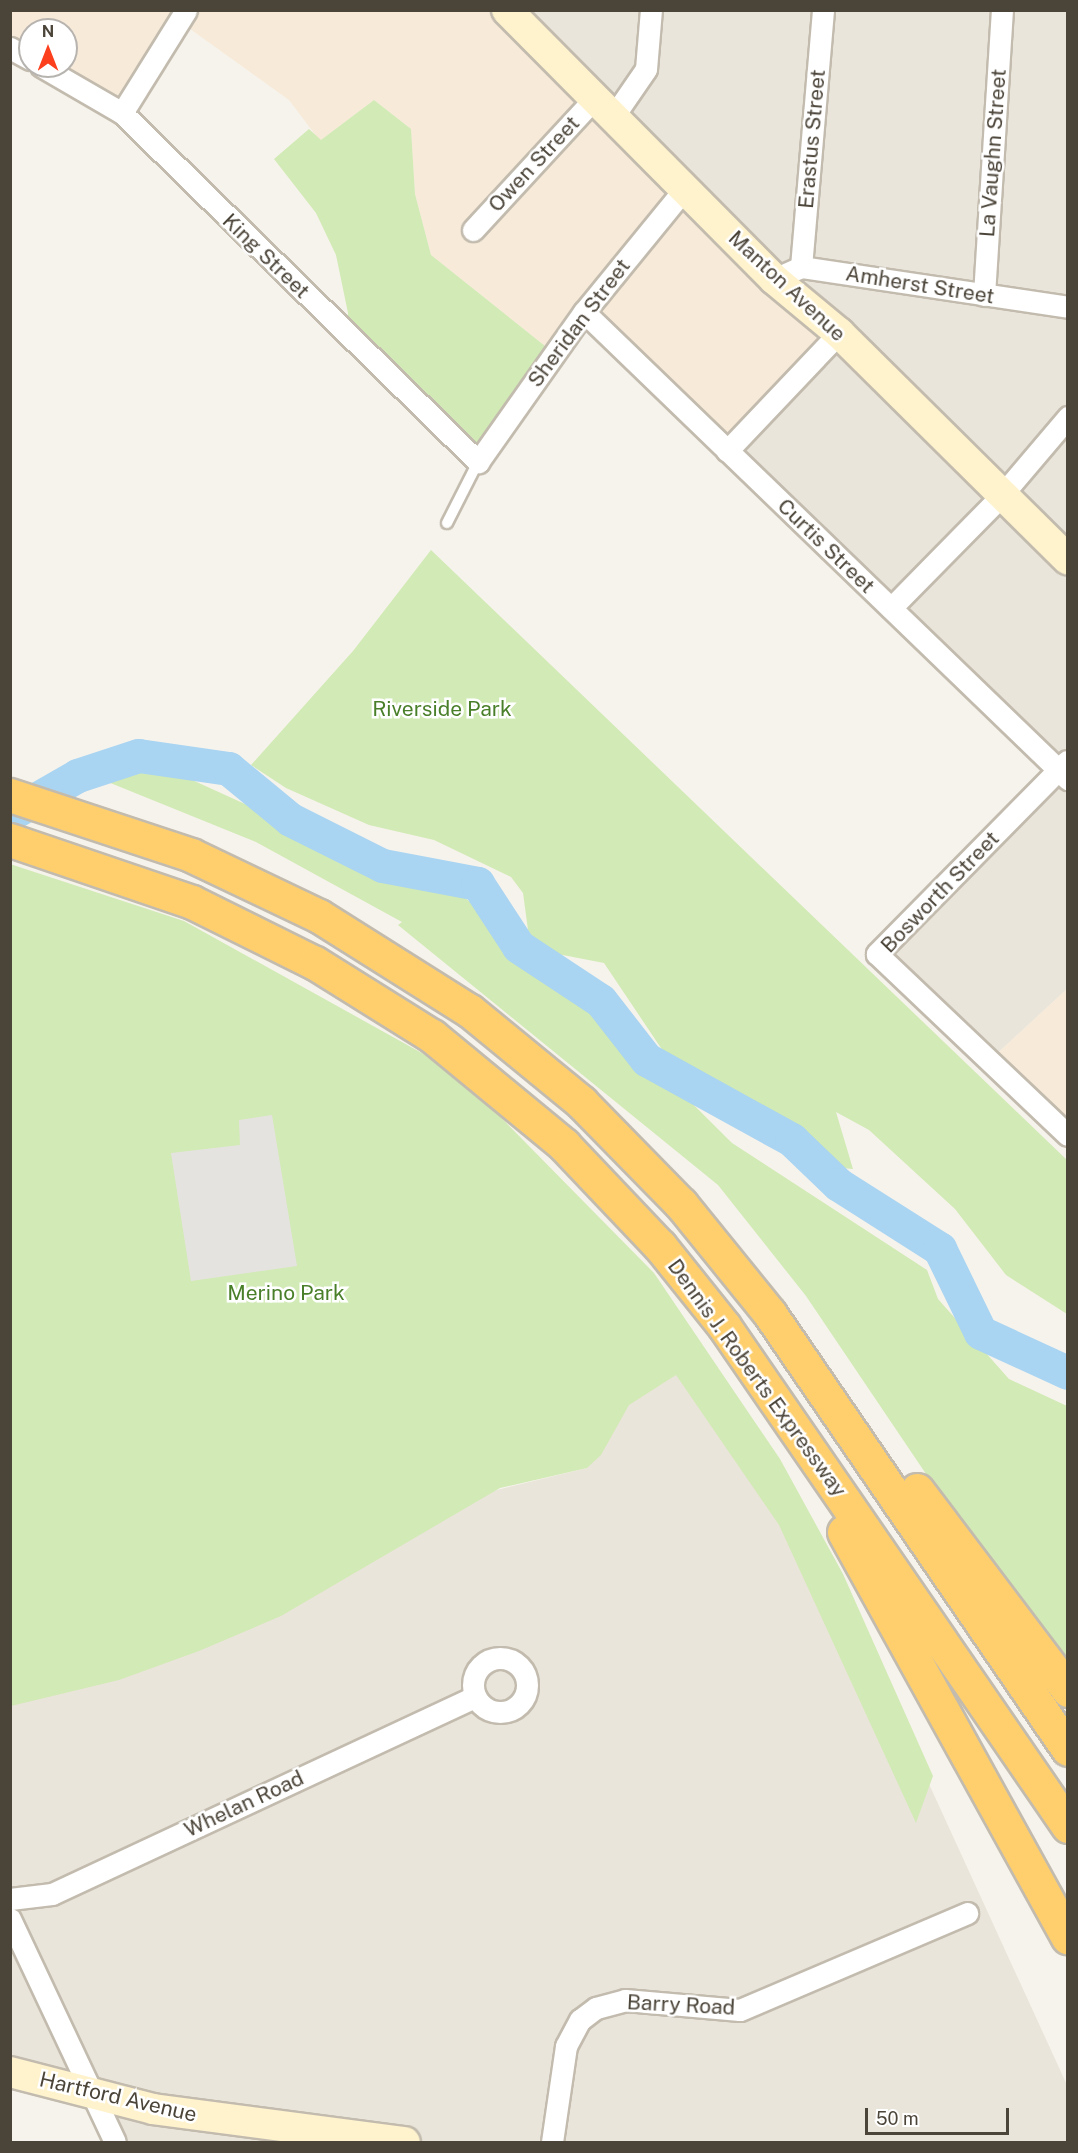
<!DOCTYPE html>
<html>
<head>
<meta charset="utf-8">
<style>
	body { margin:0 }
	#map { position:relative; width:1078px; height:2153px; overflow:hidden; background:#f6f3ec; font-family:"Public Sans",sans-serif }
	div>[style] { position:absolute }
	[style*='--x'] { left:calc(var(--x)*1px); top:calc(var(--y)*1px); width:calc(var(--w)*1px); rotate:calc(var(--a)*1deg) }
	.residential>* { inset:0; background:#eae5da }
	.commercial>* { inset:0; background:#f7ead8 }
	.green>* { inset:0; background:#d2eab5 }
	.parking>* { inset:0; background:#e5e3e0 }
	.river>* { height:34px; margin:-17px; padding:0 17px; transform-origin:17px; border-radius:17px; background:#a9d4f2 }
	.roads { filter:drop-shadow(2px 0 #c2bbae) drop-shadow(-2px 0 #c2bbae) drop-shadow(0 2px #c2bbae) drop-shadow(0 -2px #c2bbae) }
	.lane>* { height:10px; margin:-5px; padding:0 5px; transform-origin:5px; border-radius:5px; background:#fff }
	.street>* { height:21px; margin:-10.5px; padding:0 10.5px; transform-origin:10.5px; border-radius:10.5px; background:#fff }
	.street>.ring { margin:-10.5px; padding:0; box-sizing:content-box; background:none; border:21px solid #fff; border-radius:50% }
	.secondary>* { height:30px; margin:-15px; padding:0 15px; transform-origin:15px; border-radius:15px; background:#fff3cd }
	.highway>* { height:33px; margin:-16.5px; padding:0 16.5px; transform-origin:16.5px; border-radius:16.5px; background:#ffcf6e }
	span { translate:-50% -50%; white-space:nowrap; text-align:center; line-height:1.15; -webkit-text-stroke:5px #fff; paint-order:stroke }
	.street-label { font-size:21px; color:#4b4439 }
	.park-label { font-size:21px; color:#4a7f2a }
	.frame { position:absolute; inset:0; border:12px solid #4b4439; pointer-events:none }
	.north { position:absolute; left:18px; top:18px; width:60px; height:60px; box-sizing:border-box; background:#fff; border:2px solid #b7b4b0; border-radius:50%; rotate:0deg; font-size:16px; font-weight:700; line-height:24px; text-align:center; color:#4b4439 }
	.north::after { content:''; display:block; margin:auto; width:21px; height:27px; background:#fc3f1d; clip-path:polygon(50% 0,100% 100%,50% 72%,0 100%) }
	.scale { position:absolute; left:865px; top:2108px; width:144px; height:27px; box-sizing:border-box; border:3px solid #4b4439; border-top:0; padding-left:8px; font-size:18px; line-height:21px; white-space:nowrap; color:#4b4439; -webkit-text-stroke:4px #fff; paint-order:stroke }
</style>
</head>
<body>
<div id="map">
	<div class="residential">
		<i style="clip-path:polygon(498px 11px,1067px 11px,1067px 989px,987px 1063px,879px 954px,1057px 777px,771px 502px)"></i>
		<i style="clip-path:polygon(696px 1341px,857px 1627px,1067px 2085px,1067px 2142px,116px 2142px,99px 2099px,11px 2075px,10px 1679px,436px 1505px,587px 1468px,617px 1390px)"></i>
	</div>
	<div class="commercial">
		<i style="clip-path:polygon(evenodd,11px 11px,498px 11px,835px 334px,720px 449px,584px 328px,555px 354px,431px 255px,415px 194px,411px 129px,374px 100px,320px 141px,289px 100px,186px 26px,115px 117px,11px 58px,11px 11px,30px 30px,66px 30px,66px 66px,30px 66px,30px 30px)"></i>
		<i style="clip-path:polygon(1067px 989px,1067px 1135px,987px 1063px)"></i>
	</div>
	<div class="green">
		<i style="clip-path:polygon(374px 100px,411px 129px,415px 194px,431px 255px,555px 354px,465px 459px,453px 454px,347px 347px,348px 313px,336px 255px,316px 213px,274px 159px,309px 129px,321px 140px)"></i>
		<i style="clip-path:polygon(431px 550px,1067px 1160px,1067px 1314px,1006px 1275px,955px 1209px,869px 1130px,836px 1112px,853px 1169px,820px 1166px,667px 1057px,604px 963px,542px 951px,528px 930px,523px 893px,511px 877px,434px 840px,369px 825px,286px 788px,251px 765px,353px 651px)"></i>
		<i style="clip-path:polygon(145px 770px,179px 774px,293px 826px,437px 875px,579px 991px,732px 1143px,927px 1270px,938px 1299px,1009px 1379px,1067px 1406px,1067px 1668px,980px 1554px,806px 1296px,718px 1185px,398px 925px,402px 922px,256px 842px,103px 780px)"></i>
		<i style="clip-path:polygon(10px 864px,184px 921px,456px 1072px,654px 1273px,780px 1459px,843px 1574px,933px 1776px,916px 1823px,779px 1525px,676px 1375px,629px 1405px,601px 1455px,587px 1468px,500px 1488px,281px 1616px,199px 1651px,119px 1680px,11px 1706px)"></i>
	</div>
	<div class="parking">
		<i style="clip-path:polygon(272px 1115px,297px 1266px,191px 1281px,171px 1153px,240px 1145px,239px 1120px)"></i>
	</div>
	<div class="river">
		<i style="--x:10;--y:815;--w:78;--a:-29.8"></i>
		<i style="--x:78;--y:776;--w:64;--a:-18.2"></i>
		<i style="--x:139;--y:756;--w:91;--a:8.2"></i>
		<i style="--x:229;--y:769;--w:80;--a:39.4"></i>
		<i style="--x:291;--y:820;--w:103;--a:26.6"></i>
		<i style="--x:383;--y:866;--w:97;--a:10.7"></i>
		<i style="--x:478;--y:884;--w:75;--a:56.9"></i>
		<i style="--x:519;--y:947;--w:98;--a:33.4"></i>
		<i style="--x:601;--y:1001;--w:75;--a:52.1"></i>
		<i style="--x:647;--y:1060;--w:166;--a:28.9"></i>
		<i style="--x:792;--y:1140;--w:65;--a:43.8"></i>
		<i style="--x:839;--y:1185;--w:120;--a:32.4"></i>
		<i style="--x:940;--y:1249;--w:93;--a:64"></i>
		<i style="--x:981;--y:1333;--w:96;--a:24.7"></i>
	</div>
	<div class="roads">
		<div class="lane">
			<i style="--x:447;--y:523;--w:68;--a:-63.1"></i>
		</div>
		<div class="street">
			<i style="--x:10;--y:48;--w:23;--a:29"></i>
			<i style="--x:41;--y:66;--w:94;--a:30.1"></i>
			<i style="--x:122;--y:113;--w:499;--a:44.4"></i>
			<i style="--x:478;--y:462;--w:184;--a:-54.8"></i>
			<i style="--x:584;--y:312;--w:161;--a:-50.8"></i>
			<i style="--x:122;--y:113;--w:121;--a:-58.1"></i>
			<i style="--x:613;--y:117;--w:58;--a:-55.5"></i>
			<i style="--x:646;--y:69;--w:59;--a:-85.2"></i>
			<i style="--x:473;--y:230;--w:180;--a:-47.3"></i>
			<i style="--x:801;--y:267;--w:258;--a:-85.1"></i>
			<i style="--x:774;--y:279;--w:30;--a:-24"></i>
			<i style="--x:801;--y:267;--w:270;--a:8.5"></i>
			<i style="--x:984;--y:295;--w:286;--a:-86.4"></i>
			<i style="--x:584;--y:312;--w:673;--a:43.98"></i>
			<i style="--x:727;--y:451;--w:163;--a:-46.5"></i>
			<i style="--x:891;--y:608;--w:157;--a:-45.5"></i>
			<i style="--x:1001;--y:496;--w:104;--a:-49.7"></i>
			<i style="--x:1067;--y:761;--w:271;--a:134.6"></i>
			<i style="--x:877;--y:954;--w:263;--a:43.5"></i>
			<i class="ring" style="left:473px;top:1658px;width:33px;height:33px"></i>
			<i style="--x:10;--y:1899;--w:42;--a:-6.8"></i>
			<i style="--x:52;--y:1894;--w:467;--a:-25"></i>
			<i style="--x:10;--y:1919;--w:246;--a:64.8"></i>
			<i style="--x:552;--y:2142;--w:97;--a:-81.7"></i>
			<i style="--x:566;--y:2046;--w:30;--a:-62"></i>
			<i style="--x:580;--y:2020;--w:20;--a:-37"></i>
			<i style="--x:596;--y:2008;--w:30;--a:-15"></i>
			<i style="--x:625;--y:2000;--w:115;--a:5"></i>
			<i style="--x:740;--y:2010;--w:247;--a:-23.1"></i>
		</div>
		<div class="secondary">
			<i style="--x:507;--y:10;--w:379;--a:45.2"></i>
			<i style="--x:774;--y:279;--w:85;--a:39.7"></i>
			<i style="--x:839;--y:333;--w:322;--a:44.7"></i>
			<i style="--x:10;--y:2072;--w:148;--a:14.5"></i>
			<i style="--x:153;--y:2109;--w:254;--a:7.5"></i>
		</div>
		<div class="highway">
			<i style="--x:10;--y:795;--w:191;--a:18.3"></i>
			<i style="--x:191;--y:855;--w:142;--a:25.5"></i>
			<i style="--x:319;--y:916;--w:178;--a:32.2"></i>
			<i style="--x:470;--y:1011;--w:144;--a:39.3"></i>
			<i style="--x:581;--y:1102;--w:143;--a:45.6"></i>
			<i style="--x:681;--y:1204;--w:141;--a:51"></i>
			<i style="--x:770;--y:1314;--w:527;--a:55.59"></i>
			<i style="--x:10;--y:840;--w:192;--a:18.8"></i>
			<i style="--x:192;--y:902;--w:137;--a:26.4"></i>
			<i style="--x:315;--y:963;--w:138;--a:32"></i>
			<i style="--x:432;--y:1036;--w:171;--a:39.5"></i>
			<i style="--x:564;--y:1145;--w:139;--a:46.5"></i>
			<i style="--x:660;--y:1246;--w:102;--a:51.3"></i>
			<i style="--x:724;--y:1326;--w:607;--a:55.47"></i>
			<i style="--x:917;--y:1490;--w:251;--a:52.9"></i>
			<i style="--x:844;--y:1532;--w:463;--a:61.1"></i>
		</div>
	</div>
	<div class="street-label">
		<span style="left:812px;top:139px;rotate:-85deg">Erastus Street</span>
		<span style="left:993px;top:153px;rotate:-86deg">La Vaughn Street</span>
		<span style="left:534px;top:164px;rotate:-47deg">Owen Street</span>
		<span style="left:266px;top:256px;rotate:44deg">King Street</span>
		<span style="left:920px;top:285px;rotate:9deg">Amherst Street</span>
		<span style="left:787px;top:286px;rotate:43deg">Manton Avenue</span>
		<span style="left:579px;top:323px;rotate:-53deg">Sheridan Street</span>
		<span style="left:826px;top:546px;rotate:44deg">Curtis Street</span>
		<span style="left:940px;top:892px;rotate:-46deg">Bosworth Street</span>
		<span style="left:757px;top:1378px;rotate:54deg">Dennis J. Roberts Expressway</span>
		<span style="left:244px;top:1804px;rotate:-25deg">Whelan Road</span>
		<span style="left:681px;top:2005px;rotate:3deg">Barry Road</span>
		<span style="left:118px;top:2097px;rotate:13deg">Hartford Avenue</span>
	</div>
	<div class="park-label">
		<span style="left:442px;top:709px">Riverside Park</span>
		<span style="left:286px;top:1293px">Merino Park</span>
	</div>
	<div class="frame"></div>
	<div class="north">N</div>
	<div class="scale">50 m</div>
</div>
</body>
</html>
